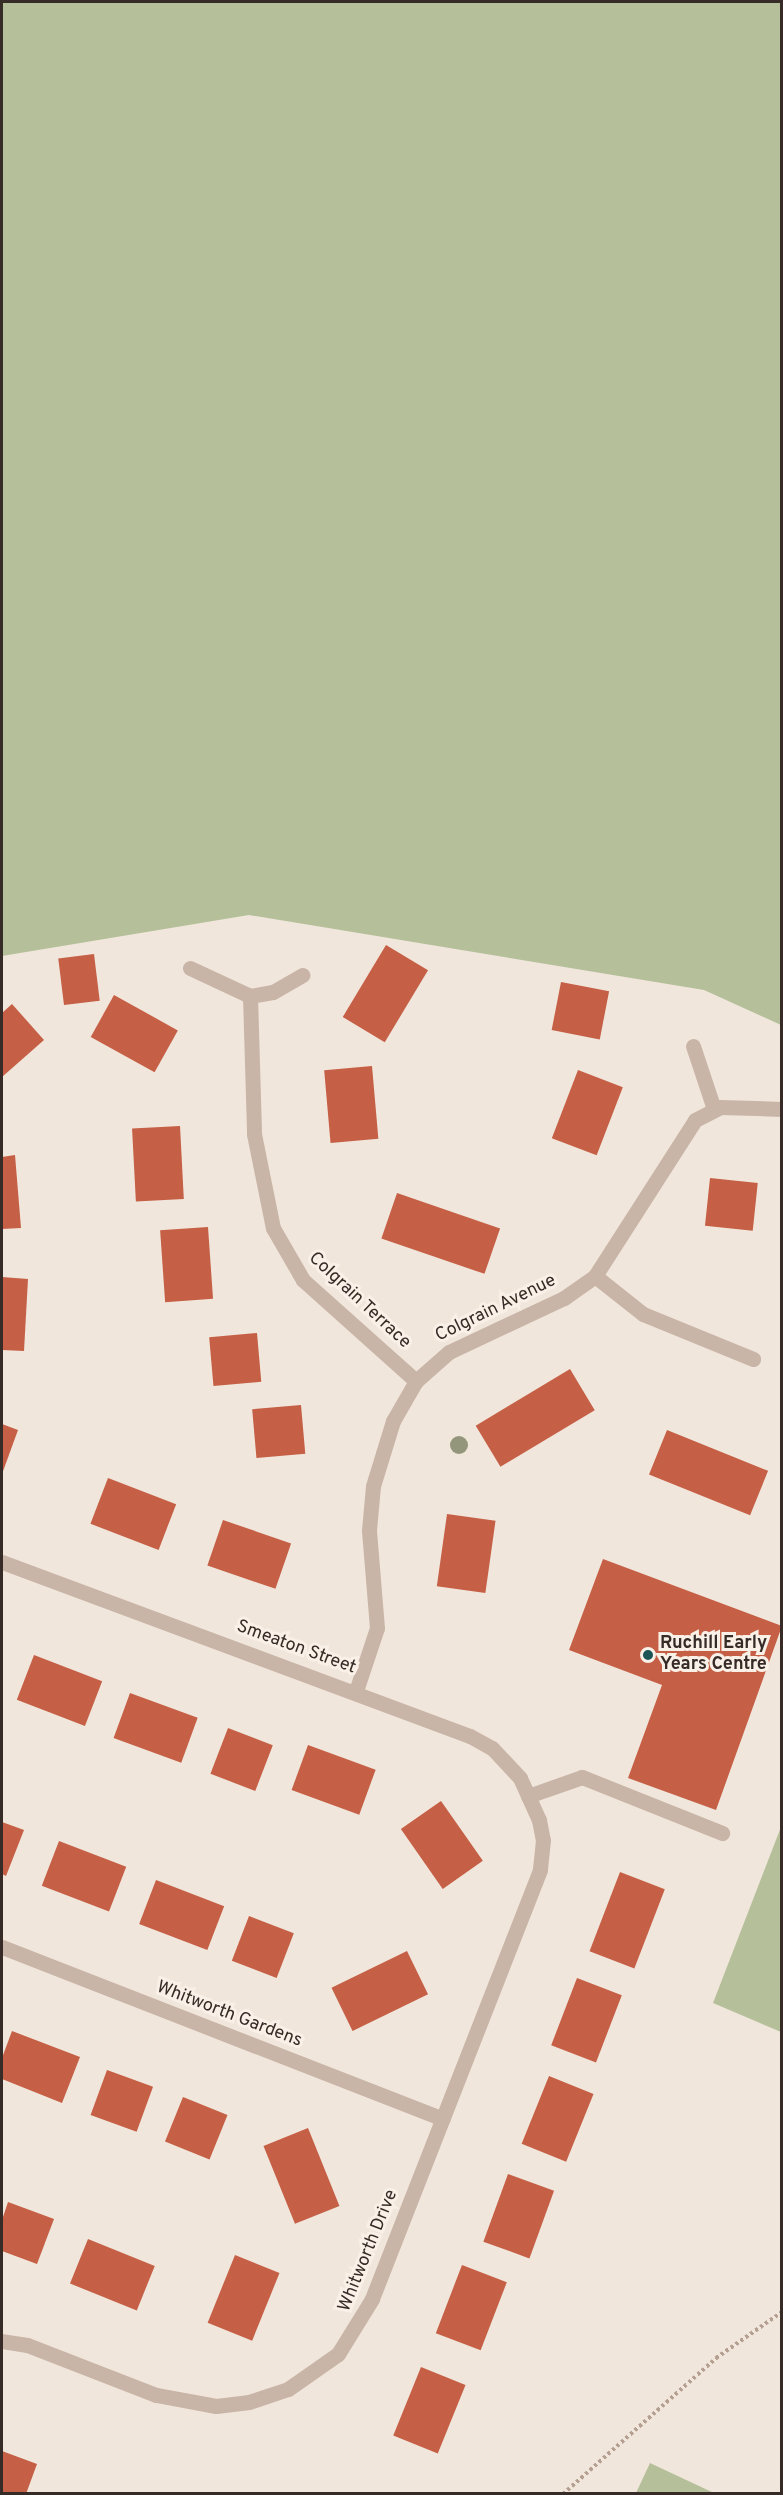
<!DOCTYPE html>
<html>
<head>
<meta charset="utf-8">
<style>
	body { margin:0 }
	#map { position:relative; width:783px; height:2495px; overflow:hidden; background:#f1e6db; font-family:Overpass,sans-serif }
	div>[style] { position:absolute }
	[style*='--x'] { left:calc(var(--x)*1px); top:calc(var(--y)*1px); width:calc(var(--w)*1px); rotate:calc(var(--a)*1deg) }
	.green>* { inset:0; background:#b5c09b }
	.building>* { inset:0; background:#c55f45; transform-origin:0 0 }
	.path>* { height:4px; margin-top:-2px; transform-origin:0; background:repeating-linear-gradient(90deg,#b59f91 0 3px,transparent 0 6px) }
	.lane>* { height:15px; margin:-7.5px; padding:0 7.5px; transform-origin:7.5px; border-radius:7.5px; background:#c9b5a7 }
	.street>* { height:15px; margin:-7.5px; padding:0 7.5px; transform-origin:7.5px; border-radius:7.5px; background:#c9b5a7 }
	.trees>* { width:18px; height:18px; margin:-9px; border-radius:50%; background:#93967a }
	.dots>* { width:16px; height:16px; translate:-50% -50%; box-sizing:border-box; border:3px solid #f9f0e7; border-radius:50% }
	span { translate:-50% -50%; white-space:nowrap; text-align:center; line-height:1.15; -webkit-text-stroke:6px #f9f0e7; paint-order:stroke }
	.street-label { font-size:18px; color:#362b27 }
	.poi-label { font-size:18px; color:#362b27; font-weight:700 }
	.left { translate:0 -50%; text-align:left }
	.frame { position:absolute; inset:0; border:3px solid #362b27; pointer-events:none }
</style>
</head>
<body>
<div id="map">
	<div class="green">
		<i style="clip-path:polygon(2px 2px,781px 2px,781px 1025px,704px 990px,249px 915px,2px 956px)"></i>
		<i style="clip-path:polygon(781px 1827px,782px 2032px,781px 2032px,713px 2003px)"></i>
		<i style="clip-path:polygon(650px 2463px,714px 2493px,636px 2493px)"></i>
	</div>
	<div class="building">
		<i style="left:386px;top:945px;width:49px;height:84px;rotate:31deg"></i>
		<i style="left:94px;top:954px;width:47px;height:36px;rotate:83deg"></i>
		<i style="left:561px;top:982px;width:49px;height:49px;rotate:11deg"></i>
		<i style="left:114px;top:995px;width:73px;height:48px;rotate:29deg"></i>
		<i style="clip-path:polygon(12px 1004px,44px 1040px,2px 1077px,2px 1013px)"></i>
		<i style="left:372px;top:1066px;width:73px;height:48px;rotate:85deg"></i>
		<i style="left:578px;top:1070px;width:48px;height:73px;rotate:21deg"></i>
		<i style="left:180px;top:1126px;width:73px;height:48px;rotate:87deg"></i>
		<i style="clip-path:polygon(15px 1155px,21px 1228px,2px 1229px,2px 1157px)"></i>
		<i style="left:710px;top:1178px;width:48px;height:48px;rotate:6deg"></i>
		<i style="left:397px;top:1193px;width:109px;height:48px;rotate:19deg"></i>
		<i style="left:208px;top:1227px;width:72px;height:48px;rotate:86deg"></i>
		<i style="clip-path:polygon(2px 1277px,28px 1279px,24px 1351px,2px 1350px)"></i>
		<i style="left:257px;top:1333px;width:49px;height:48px;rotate:85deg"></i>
		<i style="left:570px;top:1369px;width:48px;height:110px;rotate:59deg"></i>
		<i style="left:301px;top:1405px;width:49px;height:49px;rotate:85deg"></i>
		<i style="clip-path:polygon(2px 1424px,18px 1430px,2px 1474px)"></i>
		<i style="left:667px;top:1430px;width:109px;height:48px;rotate:22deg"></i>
		<i style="left:108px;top:1478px;width:73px;height:49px;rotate:21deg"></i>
		<i style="left:447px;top:1514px;width:49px;height:73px;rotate:8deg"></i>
		<i style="left:223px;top:1520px;width:72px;height:48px;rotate:19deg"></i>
		<i style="clip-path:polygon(603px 1559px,782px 1626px,716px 1810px,628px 1778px,662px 1685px,569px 1650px)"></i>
		<i style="left:34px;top:1655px;width:73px;height:48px;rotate:21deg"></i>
		<i style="left:130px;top:1693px;width:72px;height:48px;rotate:20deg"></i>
		<i style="left:228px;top:1728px;width:48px;height:49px;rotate:21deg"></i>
		<i style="left:308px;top:1745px;width:72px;height:48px;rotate:20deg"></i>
		<i style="left:441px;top:1801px;width:73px;height:49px;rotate:55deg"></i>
		<i style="clip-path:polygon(2px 1822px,24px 1830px,6px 1876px,2px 1874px)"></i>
		<i style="left:59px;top:1841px;width:72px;height:48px;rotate:21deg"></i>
		<i style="left:620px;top:1872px;width:48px;height:85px;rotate:21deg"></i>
		<i style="left:156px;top:1880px;width:73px;height:47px;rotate:21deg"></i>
		<i style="left:249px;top:1916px;width:48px;height:48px;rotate:21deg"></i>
		<i style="left:407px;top:1951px;width:48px;height:84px;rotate:64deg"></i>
		<i style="left:577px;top:1978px;width:48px;height:72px;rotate:21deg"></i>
		<i style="clip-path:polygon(12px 2031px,80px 2057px,62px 2103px,2px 2079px,2px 2058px)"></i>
		<i style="left:107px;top:2070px;width:49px;height:48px;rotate:20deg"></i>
		<i style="left:549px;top:2076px;width:48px;height:73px;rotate:22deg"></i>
		<i style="left:183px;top:2097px;width:48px;height:48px;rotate:22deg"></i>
		<i style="left:308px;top:2128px;width:84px;height:48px;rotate:68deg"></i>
		<i style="left:508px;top:2174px;width:49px;height:72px;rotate:20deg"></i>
		<i style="clip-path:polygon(8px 2202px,54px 2219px,37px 2264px,2px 2251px,2px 2220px)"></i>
		<i style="left:88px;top:2239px;width:72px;height:48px;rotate:22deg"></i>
		<i style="left:235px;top:2255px;width:48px;height:73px;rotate:22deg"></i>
		<i style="left:462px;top:2265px;width:48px;height:73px;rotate:21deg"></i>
		<i style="left:421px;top:2367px;width:48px;height:74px;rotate:22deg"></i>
		<i style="clip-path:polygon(2px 2451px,37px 2464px,26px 2494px,2px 2494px)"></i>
	</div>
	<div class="path">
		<i style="--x:563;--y:2494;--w:205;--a:-41.6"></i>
		<i style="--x:716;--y:2358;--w:80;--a:-34.9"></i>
	</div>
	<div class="lane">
		<i style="--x:528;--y:1796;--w:57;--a:-19.4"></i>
		<i style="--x:582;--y:1777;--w:151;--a:21.8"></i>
	</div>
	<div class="street">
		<i style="--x:190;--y:968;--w:66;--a:25"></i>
		<i style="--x:250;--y:996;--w:23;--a:-10"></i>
		<i style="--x:273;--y:992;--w:34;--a:-30"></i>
		<i style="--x:250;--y:996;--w:138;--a:88.3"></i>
		<i style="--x:254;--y:1134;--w:96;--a:78.6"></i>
		<i style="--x:273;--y:1228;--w:60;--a:60"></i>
		<i style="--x:303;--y:1280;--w:152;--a:41.8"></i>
		<i style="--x:693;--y:1046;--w:66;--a:71.6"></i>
		<i style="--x:595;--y:1276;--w:61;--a:38.4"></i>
		<i style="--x:643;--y:1314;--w:119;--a:22.2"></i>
		<i style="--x:2;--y:1562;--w:499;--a:20.4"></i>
		<i style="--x:470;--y:1736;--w:25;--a:29"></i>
		<i style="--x:492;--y:1748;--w:41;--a:47"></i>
		<i style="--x:520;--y:1778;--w:46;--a:65.7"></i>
		<i style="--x:539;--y:1820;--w:20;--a:79"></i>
		<i style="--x:543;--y:1840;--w:30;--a:96"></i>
		<i style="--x:540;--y:1870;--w:461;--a:111.4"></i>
		<i style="--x:372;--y:2299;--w:65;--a:121.7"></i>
		<i style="--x:338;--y:2354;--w:61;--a:145"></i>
		<i style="--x:288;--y:2389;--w:41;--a:161.6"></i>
		<i style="--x:249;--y:2402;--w:33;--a:173"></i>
		<i style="--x:216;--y:2406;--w:61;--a:-169.6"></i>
		<i style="--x:156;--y:2395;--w:138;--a:-158.8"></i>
		<i style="--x:27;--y:2345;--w:25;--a:-171"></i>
		<i style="--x:356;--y:1691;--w:66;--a:-71.6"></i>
		<i style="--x:377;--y:1628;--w:98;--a:-94.7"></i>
		<i style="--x:369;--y:1530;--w:44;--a:-84.8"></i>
		<i style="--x:373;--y:1486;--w:68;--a:-72.9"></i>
		<i style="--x:393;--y:1421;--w:46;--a:-60.1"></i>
		<i style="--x:416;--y:1381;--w:44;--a:-41.3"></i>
		<i style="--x:449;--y:1352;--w:127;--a:-25.2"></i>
		<i style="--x:564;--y:1298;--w:38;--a:-35"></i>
		<i style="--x:595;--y:1276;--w:185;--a:-57.3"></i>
		<i style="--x:695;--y:1120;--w:28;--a:-27"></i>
		<i style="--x:720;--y:1107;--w:62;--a:1.8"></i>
		<i style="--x:2;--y:1947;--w:473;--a:21.3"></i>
	</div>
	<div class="trees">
		<i style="left:459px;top:1445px"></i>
	</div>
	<div class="dots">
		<i style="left:648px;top:1655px;background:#1d5557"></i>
	</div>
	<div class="street-label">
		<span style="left:359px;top:1301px;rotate:43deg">Colgrain Terrace</span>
		<span style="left:496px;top:1309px;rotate:-26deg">Colgrain Avenue</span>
		<span style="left:296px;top:1648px;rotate:20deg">Smeaton Street</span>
		<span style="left:229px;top:2015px;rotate:21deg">Whitworth Gardens</span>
		<span style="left:369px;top:2251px;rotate:-68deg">Whitworth Drive</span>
	</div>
	<div class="poi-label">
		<span class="left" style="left:660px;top:1655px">Ruchill Early<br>Years Centre</span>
	</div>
	<div class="frame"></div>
</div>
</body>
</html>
